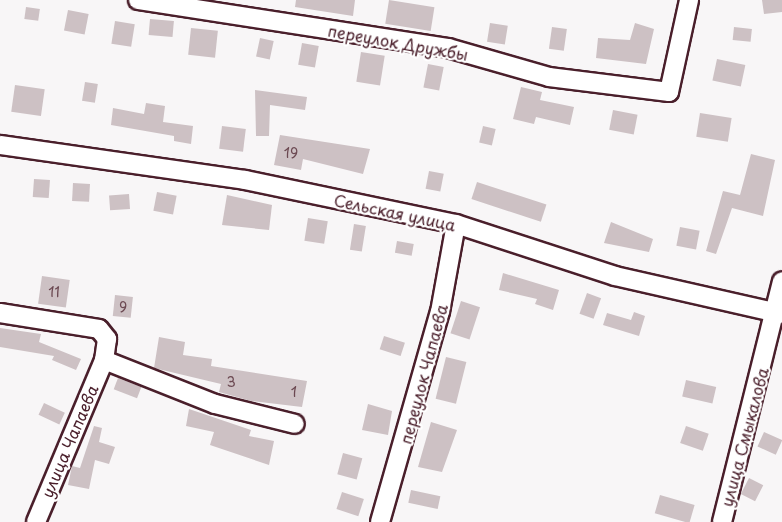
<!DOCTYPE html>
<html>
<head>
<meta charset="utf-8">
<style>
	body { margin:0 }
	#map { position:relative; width:782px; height:522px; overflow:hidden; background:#f8f6f7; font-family:"Playpen Sans",sans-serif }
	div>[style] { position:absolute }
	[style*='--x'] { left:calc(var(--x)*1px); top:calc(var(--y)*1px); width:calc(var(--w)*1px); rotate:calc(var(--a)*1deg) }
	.building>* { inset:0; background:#cdc1c4; transform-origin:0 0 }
	.roads { filter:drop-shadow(2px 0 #4a1f2b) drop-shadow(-2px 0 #4a1f2b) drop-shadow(0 2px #4a1f2b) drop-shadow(0 -2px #4a1f2b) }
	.street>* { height:18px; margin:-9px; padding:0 9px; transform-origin:9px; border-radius:9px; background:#fff }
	span { translate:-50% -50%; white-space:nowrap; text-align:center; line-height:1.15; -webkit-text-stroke:4.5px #fff; paint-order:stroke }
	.number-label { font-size:14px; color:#6b4851 }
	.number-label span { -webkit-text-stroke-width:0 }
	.street-label { font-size:16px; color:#4a1f2b }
</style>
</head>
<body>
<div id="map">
	<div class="building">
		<i style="clip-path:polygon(296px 0,355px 0,353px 16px,295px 7px)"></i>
		<i style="left:389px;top:0;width:46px;height:24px;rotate:9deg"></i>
		<i style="clip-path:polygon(762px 0,782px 0,782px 12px,764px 14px)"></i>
		<i style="left:26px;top:7px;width:14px;height:12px;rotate:8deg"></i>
		<i style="left:68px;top:10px;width:21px;height:21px;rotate:11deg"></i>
		<i style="left:150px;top:19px;width:24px;height:16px;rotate:5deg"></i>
		<i style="left:115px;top:21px;width:20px;height:23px;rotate:9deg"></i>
		<i style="left:490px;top:23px;width:18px;height:19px;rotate:9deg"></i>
		<i style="clip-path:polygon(635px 23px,654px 29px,646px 64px,596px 58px,598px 38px,630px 40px)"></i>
		<i style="left:552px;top:27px;width:15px;height:22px;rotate:8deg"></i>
		<i style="left:734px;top:27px;width:18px;height:13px;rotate:6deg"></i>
		<i style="left:191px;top:28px;width:27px;height:27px;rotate:6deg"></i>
		<i style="left:260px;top:38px;width:14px;height:19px;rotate:12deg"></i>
		<i style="left:302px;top:43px;width:17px;height:22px;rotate:10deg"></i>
		<i style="left:361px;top:52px;width:24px;height:30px;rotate:9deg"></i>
		<i style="left:717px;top:59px;width:29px;height:22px;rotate:12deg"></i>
		<i style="left:428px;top:64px;width:16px;height:24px;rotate:11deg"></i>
		<i style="left:85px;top:82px;width:13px;height:19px;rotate:9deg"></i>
		<i style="left:15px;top:85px;width:30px;height:27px;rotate:8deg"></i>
		<i style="clip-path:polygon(521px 87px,542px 92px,540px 100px,574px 107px,570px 125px,536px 117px,534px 124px,513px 119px)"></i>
		<i style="clip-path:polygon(255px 90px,307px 97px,305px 110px,270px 105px,269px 136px,256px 136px)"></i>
		<i style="clip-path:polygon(146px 103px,165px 106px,163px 122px,193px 126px,191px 144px,174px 141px,174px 136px,111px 125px,113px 108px,144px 114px)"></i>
		<i style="left:613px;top:110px;width:25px;height:20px;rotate:11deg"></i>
		<i style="left:700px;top:113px;width:32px;height:24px;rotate:9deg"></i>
		<i style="left:222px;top:126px;width:24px;height:23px;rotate:7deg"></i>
		<i style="left:483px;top:126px;width:13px;height:17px;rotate:13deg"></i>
		<i style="clip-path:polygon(280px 135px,370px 149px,363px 174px,303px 159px,301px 170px,274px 165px)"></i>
		<i style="clip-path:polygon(751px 154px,775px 160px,763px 216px,732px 208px,716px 254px,706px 251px,723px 191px,740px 195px)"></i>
		<i style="left:429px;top:171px;width:15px;height:18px;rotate:11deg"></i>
		<i style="left:34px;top:179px;width:16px;height:18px;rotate:4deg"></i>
		<i style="left:477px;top:182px;width:73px;height:18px;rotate:18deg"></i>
		<i style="left:73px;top:183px;width:17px;height:18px;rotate:3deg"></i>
		<i style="left:157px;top:192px;width:20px;height:19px;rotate:11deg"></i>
		<i style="left:129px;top:194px;width:15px;height:20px;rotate:86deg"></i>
		<i style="clip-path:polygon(227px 195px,272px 205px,269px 230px,222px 225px)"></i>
		<i style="left:308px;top:218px;width:20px;height:23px;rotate:9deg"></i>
		<i style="clip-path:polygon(611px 222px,653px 239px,649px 252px,604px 243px)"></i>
		<i style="left:354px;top:224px;width:12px;height:26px;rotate:9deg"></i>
		<i style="left:680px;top:227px;width:20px;height:19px;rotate:11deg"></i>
		<i style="left:397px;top:241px;width:17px;height:12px;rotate:10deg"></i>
		<i style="clip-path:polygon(503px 273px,559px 290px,553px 310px,535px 304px,537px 299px,499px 290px)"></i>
		<i style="left:42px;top:276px;width:28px;height:28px;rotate:8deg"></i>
		<i style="left:587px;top:293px;width:15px;height:22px;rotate:20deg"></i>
		<i style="left:115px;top:295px;width:18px;height:21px;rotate:6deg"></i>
		<i style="left:461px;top:301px;width:20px;height:34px;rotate:18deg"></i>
		<i style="clip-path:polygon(634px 312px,645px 316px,639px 336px,603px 325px,607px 313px,631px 320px)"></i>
		<i style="clip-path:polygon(0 328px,41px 334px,39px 342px,81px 359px,76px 370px,52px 360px,54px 356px,0 347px)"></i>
		<i style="left:384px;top:336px;width:22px;height:14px;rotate:18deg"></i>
		<i style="clip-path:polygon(159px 337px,185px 342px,183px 355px,212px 359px,211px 366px,307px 381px,302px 407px,251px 401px,219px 392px,221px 384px,154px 368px)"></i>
		<i style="left:446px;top:357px;width:21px;height:43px;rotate:14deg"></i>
		<i style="left:118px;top:378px;width:25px;height:12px;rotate:21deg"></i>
		<i style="left:686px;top:380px;width:31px;height:17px;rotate:13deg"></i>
		<i style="left:44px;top:403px;width:23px;height:13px;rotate:25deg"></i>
		<i style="clip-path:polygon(368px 404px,392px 411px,388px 435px,362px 430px)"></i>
		<i style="clip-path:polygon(189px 409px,251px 430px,249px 436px,274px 441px,269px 465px,210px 445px,214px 432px,186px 426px)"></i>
		<i style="clip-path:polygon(431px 422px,457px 430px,442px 472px,418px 467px)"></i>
		<i style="clip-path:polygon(94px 426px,102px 428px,99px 442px,115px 447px,109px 464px,95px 460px,89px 489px,68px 485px,72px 466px,80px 468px)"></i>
		<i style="left:686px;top:426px;width:24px;height:18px;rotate:19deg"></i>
		<i style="left:764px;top:432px;width:20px;height:16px;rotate:24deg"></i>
		<i style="left:343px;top:453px;width:20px;height:22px;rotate:15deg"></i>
		<i style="left:749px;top:478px;width:16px;height:18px;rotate:27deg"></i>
		<i style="left:411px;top:490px;width:30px;height:13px;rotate:12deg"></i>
		<i style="left:342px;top:492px;width:23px;height:18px;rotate:18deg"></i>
		<i style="left:660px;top:495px;width:36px;height:19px;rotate:16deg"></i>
	</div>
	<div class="roads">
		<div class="street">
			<i style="--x:138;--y:0;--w:314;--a:8.8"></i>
			<i style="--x:448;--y:48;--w:105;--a:16"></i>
			<i style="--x:549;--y:77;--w:121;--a:7.1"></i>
			<i style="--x:669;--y:92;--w:94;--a:-77.7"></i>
			<i style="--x:0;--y:145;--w:247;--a:8.1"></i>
			<i style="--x:245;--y:180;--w:216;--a:11.8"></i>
			<i style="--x:456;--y:224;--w:167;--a:18.1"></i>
			<i style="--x:615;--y:276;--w:171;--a:12.8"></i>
			<i style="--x:0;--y:313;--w:100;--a:9.2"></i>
			<i style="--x:99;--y:329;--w:13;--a:51"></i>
			<i style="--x:107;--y:339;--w:21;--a:98"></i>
			<i style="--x:104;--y:360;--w:119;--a:21.6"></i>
			<i style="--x:215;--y:404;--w:82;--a:14"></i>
			<i style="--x:36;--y:522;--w:176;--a:-67.2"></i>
			<i style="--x:380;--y:522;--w:218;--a:-74.1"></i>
			<i style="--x:440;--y:312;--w:89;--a:-79.7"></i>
			<i style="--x:722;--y:522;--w:248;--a:-76"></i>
		</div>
	</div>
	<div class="number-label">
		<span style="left:291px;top:153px">19</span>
		<span style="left:54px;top:292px">11</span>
		<span style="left:123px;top:307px">9</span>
		<span style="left:231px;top:382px">3</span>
		<span style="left:294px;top:392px">1</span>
	</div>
	<div class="street-label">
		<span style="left:398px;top:42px;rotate:10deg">переулок Дружбы</span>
		<span style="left:395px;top:212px;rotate:12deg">Сельская улица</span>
		<span style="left:423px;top:374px;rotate:-75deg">переулок Чапаева</span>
		<span style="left:744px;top:437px;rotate:-75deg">улица Смыкалова</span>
		<span style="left:69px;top:441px;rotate:-67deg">улица Чапаева</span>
	</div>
</div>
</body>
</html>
